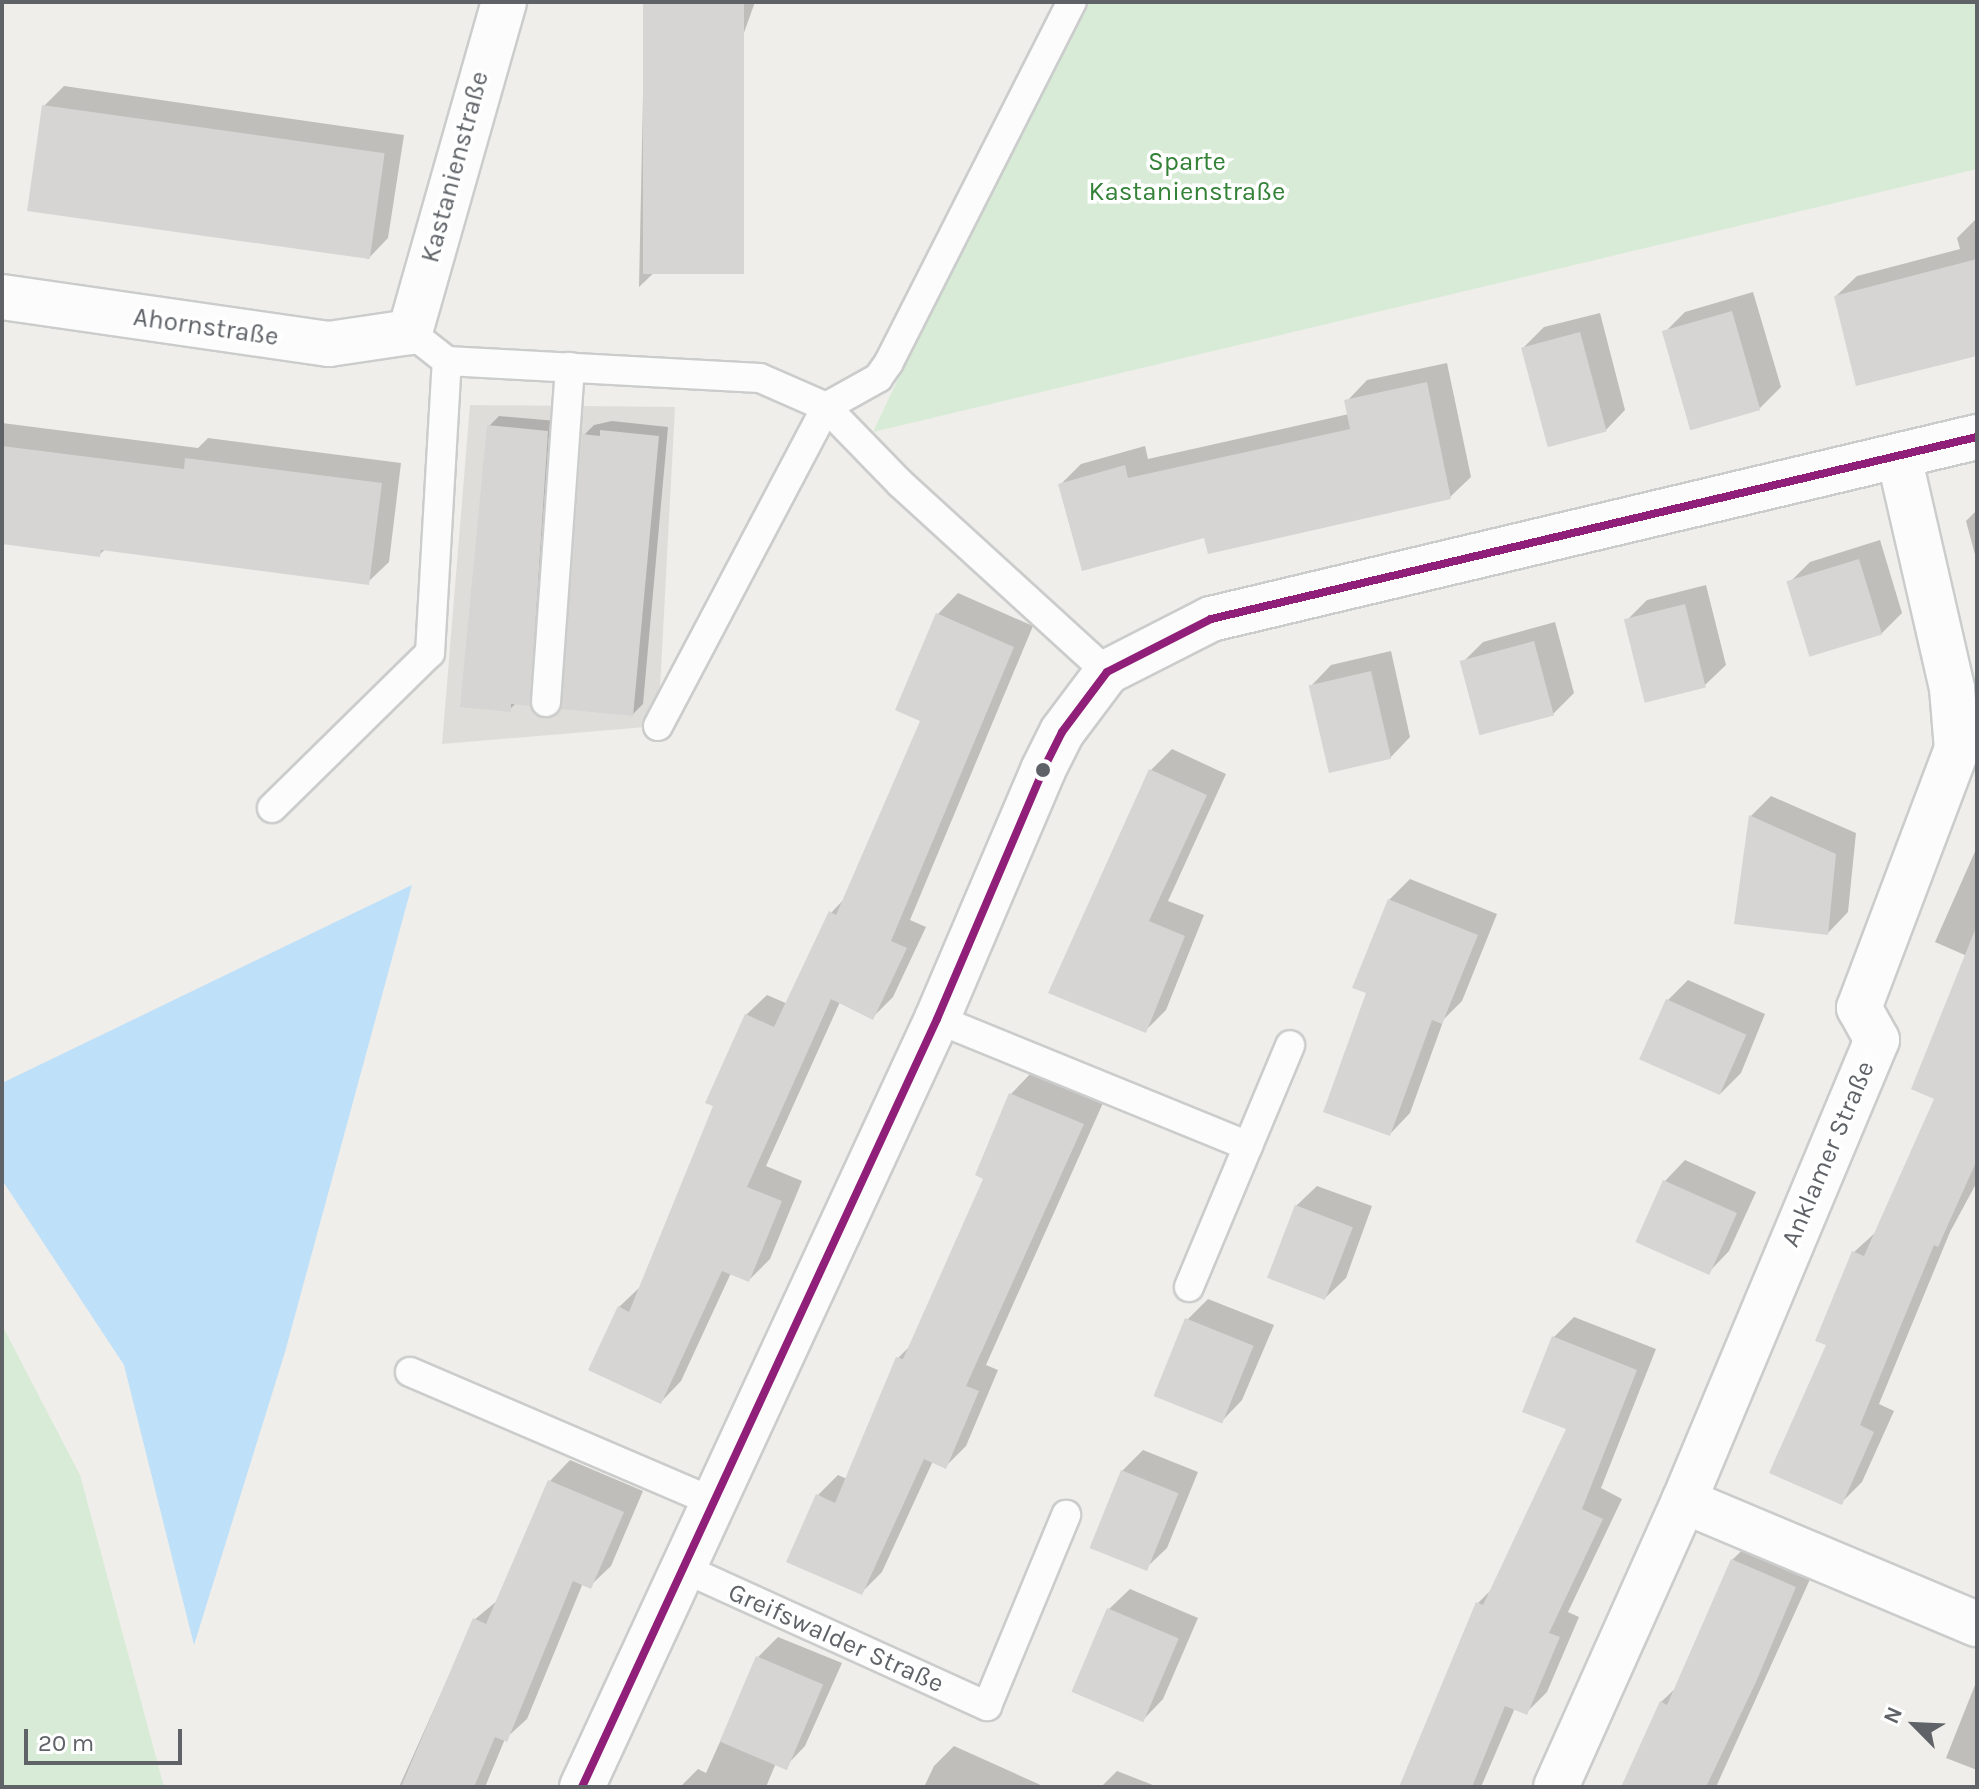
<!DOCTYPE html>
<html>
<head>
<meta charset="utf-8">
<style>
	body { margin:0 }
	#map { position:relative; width:1979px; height:1789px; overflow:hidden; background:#efeeea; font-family:Karla,sans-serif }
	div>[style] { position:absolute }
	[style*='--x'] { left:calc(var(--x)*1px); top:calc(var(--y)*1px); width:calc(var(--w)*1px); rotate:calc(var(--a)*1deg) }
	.industrial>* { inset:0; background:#dfddda }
	.green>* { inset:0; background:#d8ebd6 }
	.water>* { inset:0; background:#bfe0f9 }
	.shadow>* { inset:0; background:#0003 }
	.building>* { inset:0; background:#d6d5d3; transform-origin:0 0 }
	.roads { filter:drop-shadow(2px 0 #cbcccc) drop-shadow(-2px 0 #cbcccc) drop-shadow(0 2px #cbcccc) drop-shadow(0 -2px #cbcccc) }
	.lane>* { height:28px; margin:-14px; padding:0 14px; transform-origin:14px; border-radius:14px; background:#fdfcfc }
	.street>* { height:44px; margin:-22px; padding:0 22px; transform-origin:22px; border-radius:22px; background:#fdfcfc }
	.bus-1>* { height:8px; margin:-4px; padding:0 4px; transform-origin:4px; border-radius:4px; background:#8f1f78 }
	.dots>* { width:22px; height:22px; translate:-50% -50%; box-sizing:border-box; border:4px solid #fff; border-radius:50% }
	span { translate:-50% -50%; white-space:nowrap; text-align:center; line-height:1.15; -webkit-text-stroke:7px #fff; paint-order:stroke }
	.park-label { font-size:26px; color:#348238 }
	.street-label { font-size:26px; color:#5f6368 }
	.frame { position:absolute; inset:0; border:4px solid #5f6368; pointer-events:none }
	.north { position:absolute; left:1875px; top:1685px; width:80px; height:80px; -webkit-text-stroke:6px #fff; paint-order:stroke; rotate:294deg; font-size:22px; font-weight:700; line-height:32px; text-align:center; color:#5f6368 }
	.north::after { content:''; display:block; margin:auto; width:28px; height:36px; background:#5f6368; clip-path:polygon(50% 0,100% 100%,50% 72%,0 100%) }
	.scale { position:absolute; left:24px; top:1729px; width:158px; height:36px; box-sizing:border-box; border:4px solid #5f6368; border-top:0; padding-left:10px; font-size:24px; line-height:28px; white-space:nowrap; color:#5f6368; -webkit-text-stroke:6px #fff; paint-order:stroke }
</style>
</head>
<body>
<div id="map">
	<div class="industrial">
		<i style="clip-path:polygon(470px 405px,675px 407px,658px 726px,442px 744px)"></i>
	</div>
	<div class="green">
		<i style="clip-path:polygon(1076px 2px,1977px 2px,1977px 169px,873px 432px)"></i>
		<i style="clip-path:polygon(2px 1325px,80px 1475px,164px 1787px,2px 1787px)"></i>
	</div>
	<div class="water">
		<i style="clip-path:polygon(412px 885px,285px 1352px,194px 1645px,124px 1365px,2px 1180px,2px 1083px)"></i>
	</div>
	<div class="shadow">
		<i style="clip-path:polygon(645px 2px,755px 2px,660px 267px,639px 287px)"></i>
		<i style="clip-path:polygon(64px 86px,404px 135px,388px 238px,368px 259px,44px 106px)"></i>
		<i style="clip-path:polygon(1977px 218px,1977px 351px,1836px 296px,1857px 276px,1960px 249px,1957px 238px)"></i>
		<i style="clip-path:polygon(1753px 292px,1781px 387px,1760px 408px,1664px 333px,1685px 312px)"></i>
		<i style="clip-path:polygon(1600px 313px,1625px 410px,1605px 431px,1523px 348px,1544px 327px)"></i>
		<i style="clip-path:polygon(1447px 363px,1471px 477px,1450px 497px,1206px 535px,1061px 484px,1081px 464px,1145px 446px,1148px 459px,1349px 414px,1347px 401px,1367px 380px)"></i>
		<i style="clip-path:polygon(499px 416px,557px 421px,539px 694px,529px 704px,516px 703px,510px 709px,489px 426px)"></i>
		<i style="clip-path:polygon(612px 421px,668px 427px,643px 704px,633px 714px,584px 435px,594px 425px)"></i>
		<i style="clip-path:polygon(2px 423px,198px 448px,208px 438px,401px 463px,389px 562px,368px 582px,106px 549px,100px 554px,2px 542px)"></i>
		<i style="clip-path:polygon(1977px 510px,1977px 562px,1966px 521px)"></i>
		<i style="clip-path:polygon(1880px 540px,1902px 613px,1881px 634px,1790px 582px,1810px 562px)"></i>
		<i style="clip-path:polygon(1706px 585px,1726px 665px,1705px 685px,1626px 621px,1647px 600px)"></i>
		<i style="clip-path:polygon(958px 593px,1033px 626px,910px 920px,926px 927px,893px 997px,873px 1017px,840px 1002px,766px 1166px,802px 1181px,770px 1259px,749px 1280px,731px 1273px,681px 1381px,661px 1402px,619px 1307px,640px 1287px,716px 1105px,746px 1015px,767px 995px,788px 1004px,831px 913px,846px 897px,923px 720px,938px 614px)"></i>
		<i style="clip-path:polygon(1555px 622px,1574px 693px,1553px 714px,1462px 663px,1483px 642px)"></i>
		<i style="clip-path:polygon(1391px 651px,1410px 737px,1390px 758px,1311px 686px,1331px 665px)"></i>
		<i style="clip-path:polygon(1172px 749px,1226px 774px,1168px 901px,1204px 915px,1166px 1010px,1145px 1031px,1051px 992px,1151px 770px)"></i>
		<i style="clip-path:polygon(1771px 796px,1856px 833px,1848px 912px,1828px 933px,1751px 816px)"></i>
		<i style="clip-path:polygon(1977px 847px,1977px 1182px,1950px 1232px,1879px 1404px,1894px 1411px,1862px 1482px,1841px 1503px,1828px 1344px,1854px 1252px,1876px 1232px,1936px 1097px,1967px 956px,1935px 942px)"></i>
		<i style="clip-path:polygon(1410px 879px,1497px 914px,1462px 1001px,1444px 1019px,1410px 1113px,1390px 1134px,1368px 992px,1389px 900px)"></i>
		<i style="clip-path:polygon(1688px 980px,1765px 1014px,1741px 1073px,1720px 1094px,1668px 1000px)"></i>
		<i style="clip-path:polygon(1031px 1073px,1103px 1103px,986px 1365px,998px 1370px,966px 1446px,946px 1466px,933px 1461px,882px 1572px,861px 1593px,817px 1496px,838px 1475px,847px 1479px,898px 1358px,912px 1344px,986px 1178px,1011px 1094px)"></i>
		<i style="clip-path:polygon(1685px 1160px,1756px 1192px,1729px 1251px,1709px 1272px,1665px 1181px)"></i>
		<i style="clip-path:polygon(1317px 1186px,1372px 1206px,1346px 1278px,1325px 1298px,1296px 1206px)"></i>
		<i style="clip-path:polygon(1208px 1299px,1274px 1325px,1242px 1400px,1222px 1421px,1187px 1320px)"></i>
		<i style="clip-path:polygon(1574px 1317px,1656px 1349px,1601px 1488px,1622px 1499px,1568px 1612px,1579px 1617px,1547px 1692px,1526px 1713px,1515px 1708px,1481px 1787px,1402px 1787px,1478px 1603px,1494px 1587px,1569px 1428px,1554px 1337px)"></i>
		<i style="clip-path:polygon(1143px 1450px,1198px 1472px,1167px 1548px,1146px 1568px,1122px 1471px)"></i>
		<i style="clip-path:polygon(570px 1460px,643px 1491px,611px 1566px,590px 1586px,583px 1583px,527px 1719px,505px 1739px,485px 1787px,399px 1787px,474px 1620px,498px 1600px,550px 1481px)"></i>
		<i style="clip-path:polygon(1753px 1540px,1816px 1566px,1716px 1787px,1623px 1787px,1661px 1702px,1678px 1686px,1732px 1560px)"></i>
		<i style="clip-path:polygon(1130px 1589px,1198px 1618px,1163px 1699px,1143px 1720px,1109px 1609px)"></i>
		<i style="clip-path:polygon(778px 1637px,842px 1663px,805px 1746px,785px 1767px,776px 1763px,766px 1787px,680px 1787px,698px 1769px,706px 1773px,758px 1657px)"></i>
		<i style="clip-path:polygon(1977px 1680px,1977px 1770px,1946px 1758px)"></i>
		<i style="clip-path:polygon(954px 1746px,1045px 1787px,924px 1787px,934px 1766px)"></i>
		<i style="clip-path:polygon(1117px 1771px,1158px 1787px,1101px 1787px)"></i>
	</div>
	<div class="building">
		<i style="left:643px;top:2px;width:101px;height:272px"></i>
		<i style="left:42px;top:105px;width:346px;height:107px;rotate:8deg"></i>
		<i style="clip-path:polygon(1977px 259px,1977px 356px,1856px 386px,1834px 296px)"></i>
		<i style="left:1732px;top:311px;width:103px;height:73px;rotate:74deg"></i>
		<i style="left:1580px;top:332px;width:103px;height:61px;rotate:75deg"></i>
		<i style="clip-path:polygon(1427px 382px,1451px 499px,1208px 554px,1204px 538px,1082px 571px,1058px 484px,1125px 465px,1128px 478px,1350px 429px,1344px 400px)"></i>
		<i style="clip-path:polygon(487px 425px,548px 431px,530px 706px,511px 704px,511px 712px,460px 707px)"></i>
		<i style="clip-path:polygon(600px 430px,659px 436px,633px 716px,561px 709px,582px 434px,600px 436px)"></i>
		<i style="clip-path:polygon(2px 446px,184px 469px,185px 458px,382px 483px,369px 585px,101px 550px,100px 557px,2px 544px)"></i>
		<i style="left:1859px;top:559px;width:79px;height:76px;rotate:73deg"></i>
		<i style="left:1685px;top:604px;width:86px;height:63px;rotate:76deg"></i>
		<i style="clip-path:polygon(936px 613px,1014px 647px,891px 941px,907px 948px,873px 1020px,831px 999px,747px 1187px,782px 1201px,749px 1282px,722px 1271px,661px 1404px,588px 1370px,618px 1306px,629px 1312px,713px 1106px,705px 1103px,745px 1014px,774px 1027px,829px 911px,836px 915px,920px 721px,895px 710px)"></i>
		<i style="left:1534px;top:641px;width:77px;height:77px;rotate:75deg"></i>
		<i style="left:1371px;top:671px;width:90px;height:64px;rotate:77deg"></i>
		<i style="clip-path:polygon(1149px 769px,1207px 795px,1149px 921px,1185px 936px,1146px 1033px,1048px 993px)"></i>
		<i style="clip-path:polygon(1749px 815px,1836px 854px,1828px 935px,1734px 924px)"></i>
		<i style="clip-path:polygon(1388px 899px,1478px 935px,1442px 1024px,1432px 1020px,1390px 1136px,1323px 1112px,1366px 993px,1352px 988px)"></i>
		<i style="clip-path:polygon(1975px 930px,1977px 1160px,1938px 1247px,1934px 1245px,1860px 1425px,1874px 1432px,1842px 1505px,1769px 1473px,1826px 1345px,1815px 1341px,1852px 1251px,1864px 1256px,1934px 1099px,1911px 1089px)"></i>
		<i style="left:1666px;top:999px;width:88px;height:66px;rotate:24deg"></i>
		<i style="clip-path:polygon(1009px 1093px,1084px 1124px,966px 1386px,979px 1391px,946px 1469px,924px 1459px,862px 1595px,786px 1562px,816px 1494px,835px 1503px,896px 1357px,903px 1359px,983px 1179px,975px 1175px)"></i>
		<i style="left:1663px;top:1180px;width:81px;height:68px;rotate:24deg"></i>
		<i style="left:1295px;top:1205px;width:62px;height:78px;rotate:21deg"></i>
		<i style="left:1185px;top:1318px;width:74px;height:84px;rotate:22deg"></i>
		<i style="clip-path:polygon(1552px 1336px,1637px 1370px,1582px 1509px,1603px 1519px,1549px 1633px,1560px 1637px,1527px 1715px,1505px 1706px,1472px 1787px,1399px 1787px,1476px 1602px,1483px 1605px,1566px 1429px,1522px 1412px)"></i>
		<i style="left:1121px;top:1470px;width:62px;height:84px;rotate:22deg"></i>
		<i style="clip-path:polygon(548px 1480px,624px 1512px,591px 1589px,573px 1581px,507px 1742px,495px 1737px,474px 1787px,401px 1787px,473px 1618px,486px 1624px)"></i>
		<i style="clip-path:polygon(1731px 1559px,1796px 1587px,1756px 1682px,1706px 1787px,1621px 1787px,1660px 1701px,1667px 1705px)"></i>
		<i style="left:1107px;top:1608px;width:78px;height:91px;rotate:23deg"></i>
		<i style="left:756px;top:1656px;width:73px;height:93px;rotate:23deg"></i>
	</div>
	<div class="roads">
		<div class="lane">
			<i style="--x:410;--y:332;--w:47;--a:38.1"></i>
			<i style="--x:447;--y:361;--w:313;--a:3.1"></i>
			<i style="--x:760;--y:378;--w:72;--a:23.7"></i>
			<i style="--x:826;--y:407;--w:107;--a:45.8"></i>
			<i style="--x:901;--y:484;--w:279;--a:42.4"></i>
			<i style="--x:546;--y:702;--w:336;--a:-85.9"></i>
			<i style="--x:658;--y:726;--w:361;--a:-62.2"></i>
			<i style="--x:826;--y:407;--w:60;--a:-29.1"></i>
			<i style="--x:878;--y:378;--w:19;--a:-55"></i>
			<i style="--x:889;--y:362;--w:404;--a:-63.1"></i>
			<i style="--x:272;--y:808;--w:221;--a:-44.5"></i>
			<i style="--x:430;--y:653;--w:292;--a:-86.7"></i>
			<i style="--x:937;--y:1019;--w:336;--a:22.2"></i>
			<i style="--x:1189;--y:1287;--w:262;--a:-67.3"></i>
			<i style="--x:410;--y:1372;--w:333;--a:23.2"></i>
			<i style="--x:685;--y:1569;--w:332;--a:24.4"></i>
			<i style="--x:987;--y:1706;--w:207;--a:-67.5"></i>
		</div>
		<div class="street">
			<i style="--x:2;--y:297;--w:330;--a:8.2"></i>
			<i style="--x:329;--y:344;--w:82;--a:-8.4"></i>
			<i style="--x:410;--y:332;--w:343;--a:-74.1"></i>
			<i style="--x:1684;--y:1501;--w:318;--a:22.8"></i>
			<i style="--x:582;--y:1787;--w:846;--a:-65.19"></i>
			<i style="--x:937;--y:1019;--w:271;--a:-66.9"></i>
			<i style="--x:1043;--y:770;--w:42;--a:-63.4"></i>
			<i style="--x:1062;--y:732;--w:75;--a:-53.1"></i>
			<i style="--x:1107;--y:672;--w:117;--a:-27"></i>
			<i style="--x:1211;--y:619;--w:787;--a:-13.37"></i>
			<i style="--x:1556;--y:1787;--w:313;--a:-65.9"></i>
			<i style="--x:1684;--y:1501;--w:500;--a:-67.3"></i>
			<i style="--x:1877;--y:1040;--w:37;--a:-119"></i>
			<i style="--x:1859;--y:1008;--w:277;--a:-69.3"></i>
			<i style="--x:1957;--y:749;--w:61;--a:-94.7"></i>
			<i style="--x:1952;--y:688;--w:238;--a:-102.9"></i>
		</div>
	</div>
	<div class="bus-1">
		<i style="--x:582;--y:1787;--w:846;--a:-65.19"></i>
		<i style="--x:937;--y:1019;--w:271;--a:-66.9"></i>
		<i style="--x:1043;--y:770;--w:42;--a:-63.4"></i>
		<i style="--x:1062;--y:732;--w:75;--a:-53.1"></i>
		<i style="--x:1107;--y:672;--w:117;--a:-27"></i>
		<i style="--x:1211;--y:619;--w:787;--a:-13.37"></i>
	</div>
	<div class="dots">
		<i style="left:1043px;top:770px;background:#5f6368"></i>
	</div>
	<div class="park-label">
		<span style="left:1187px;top:177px">Sparte<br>Kastanienstraße</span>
	</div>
	<div class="street-label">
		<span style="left:455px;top:167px;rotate:-75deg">Kastanienstraße</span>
		<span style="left:206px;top:327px;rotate:8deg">Ahornstraße</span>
		<span style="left:1828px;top:1154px;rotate:-67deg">Anklamer Straße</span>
		<span style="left:836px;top:1638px;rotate:24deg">Greifswalder Straße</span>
	</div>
	<div class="frame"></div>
	<div class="north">N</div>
	<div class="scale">20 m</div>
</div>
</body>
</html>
